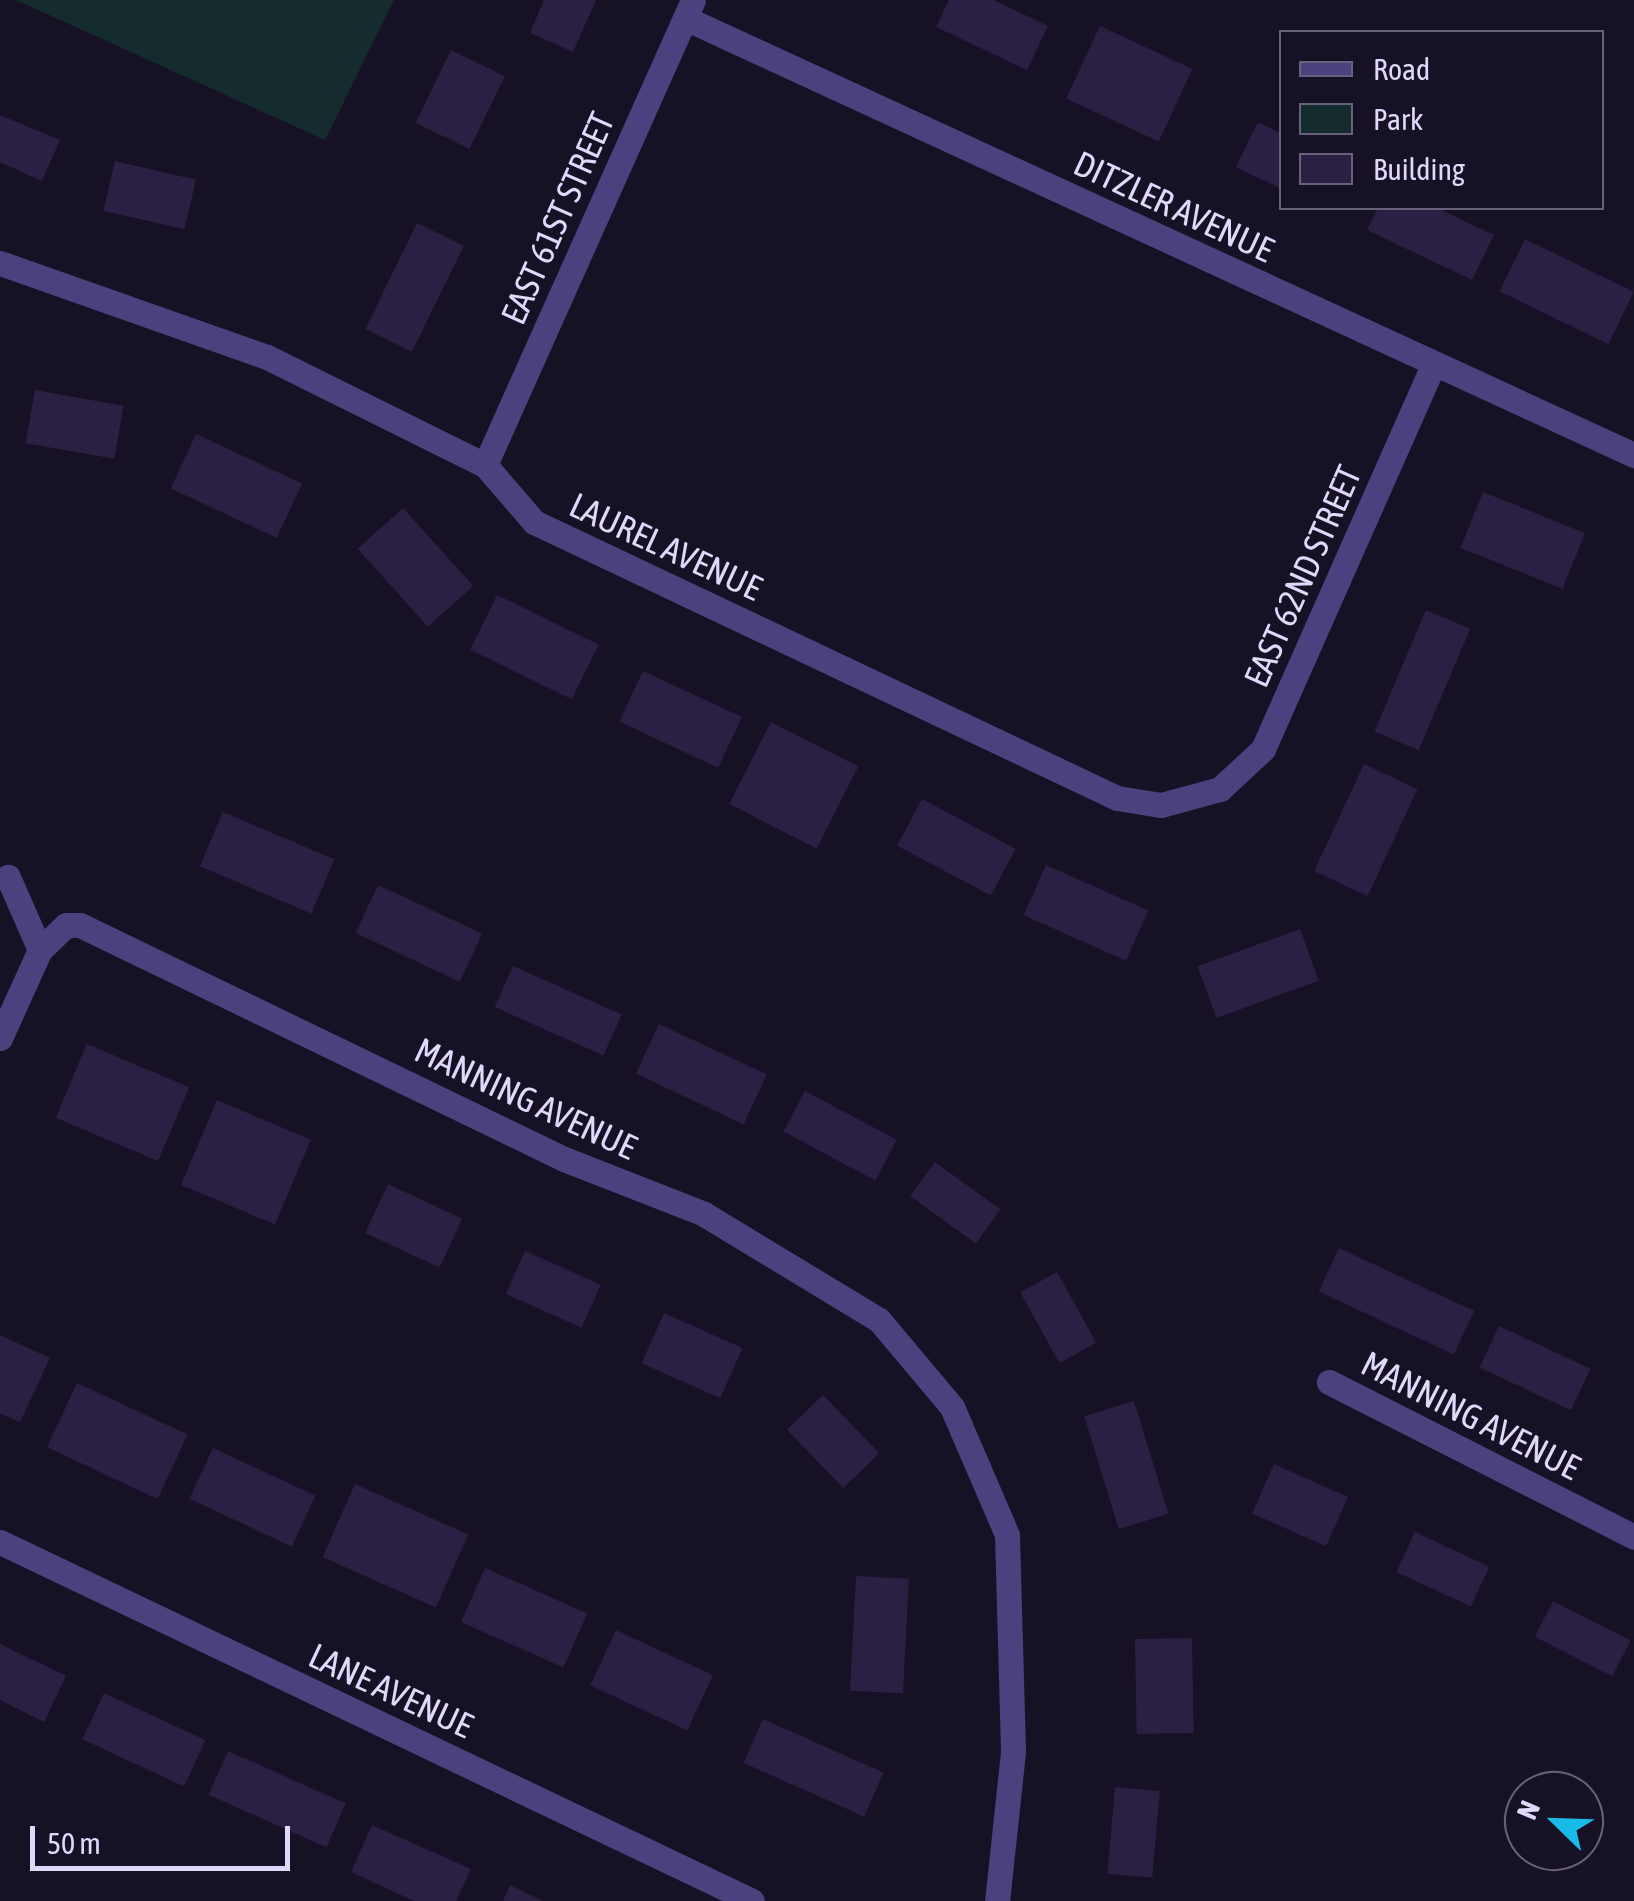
<!DOCTYPE html>
<html>
<head>
<meta charset="utf-8">
<style>
	body { margin:0 }
	#map { position:relative; width:1634px; height:1901px; overflow:hidden; background:#171125; font-family:"Asap Condensed",sans-serif }
	div>[style] { position:absolute }
	[style*='--x'] { left:calc(var(--x)*1px); top:calc(var(--y)*1px); width:calc(var(--w)*1px); rotate:calc(var(--a)*1deg) }
	.green>* { inset:0; background:#152c2e }
	.building>* { inset:0; background:#2b1f44; transform-origin:0 0 }
	.minor>* { height:25px; margin:-12.5px; padding:0 12.5px; transform-origin:12.5px; border-radius:12.5px; background:#4b417f }
	span { translate:-50% -50%; white-space:nowrap; text-align:center; line-height:1.15; -webkit-text-stroke:8px #171125; paint-order:stroke }
	.street-label { font-size:35px; color:#e1d9fb }
	.legend { position:absolute; left:1279px; top:30px; width:325px; height:180px; box-sizing:border-box; background:#171125; border:2px solid #68617b; margin:0; padding:12px 18px; list-style:none; font-size:30px; color:#e1d9fb }
	.legend li { display:flex; align-items:center; gap:20px; height:50px }
	.legend b { width:50px; border:2px solid #68617b }
	.north { position:absolute; left:1504px; top:1771px; width:100px; height:100px; box-sizing:border-box; background:#171125; border:2px solid #68617b; border-radius:50%; rotate:293deg; font-size:28px; font-weight:700; line-height:40px; text-align:center; color:#e1d9fb }
	.north::after { content:''; display:block; margin:auto; width:35px; height:45px; background:#18bbe8; clip-path:polygon(50% 0,100% 100%,50% 72%,0 100%) }
	.scale { position:absolute; left:30px; top:1826px; width:260px; height:45px; box-sizing:border-box; border:5px solid #e1d9fb; border-top:0; padding-left:12px; font-size:30px; line-height:35px; white-space:nowrap; color:#e1d9fb; -webkit-text-stroke:8px #171125; paint-order:stroke }
</style>
</head>
<body>
<div id="map">
	<div class="green">
		<i style="clip-path:polygon(16px 0,394px 0,325px 140px)"></i>
	</div>
	<div class="building">
		<i style="clip-path:polygon(544px 0,596px 0,573px 52px,530px 33px)"></i>
		<i style="clip-path:polygon(949px 0,993px 0,1048px 26px,1027px 70px,936px 27px)"></i>
		<i style="left:1100px;top:26px;width:102px;height:80px;rotate:25deg"></i>
		<i style="left:451px;top:50px;width:60px;height:81px;rotate:26deg"></i>
		<i style="clip-path:polygon(0 115px,60px 140px,42px 181px,0 162px)"></i>
		<i style="clip-path:polygon(1258px 122px,1282px 134px,1282px 189px,1236px 167px)"></i>
		<i style="left:115px;top:161px;width:83px;height:51px;rotate:13deg"></i>
		<i style="clip-path:polygon(1378px 208px,1437px 208px,1494px 235px,1472px 280px,1367px 230px)"></i>
		<i style="left:417px;top:223px;width:52px;height:118px;rotate:26deg"></i>
		<i style="left:1525px;top:239px;width:121px;height:58px;rotate:26deg"></i>
		<i style="left:35px;top:390px;width:90px;height:54px;rotate:10deg"></i>
		<i style="left:196px;top:434px;width:117px;height:60px;rotate:25deg"></i>
		<i style="left:1483px;top:492px;width:110px;height:60px;rotate:22deg"></i>
		<i style="left:403px;top:508px;width:105px;height:61px;rotate:48deg"></i>
		<i style="left:497px;top:595px;width:113px;height:61px;rotate:26deg"></i>
		<i style="left:1426px;top:610px;width:48px;height:132px;rotate:23deg"></i>
		<i style="left:643px;top:671px;width:109px;height:56px;rotate:25deg"></i>
		<i style="left:771px;top:722px;width:98px;height:92px;rotate:27deg"></i>
		<i style="left:1364px;top:764px;width:59px;height:118px;rotate:25deg"></i>
		<i style="left:922px;top:799px;width:106px;height:53px;rotate:28deg"></i>
		<i style="left:223px;top:812px;width:121px;height:59px;rotate:23deg"></i>
		<i style="left:1046px;top:865px;width:112px;height:55px;rotate:24deg"></i>
		<i style="left:378px;top:885px;width:115px;height:53px;rotate:25deg"></i>
		<i style="left:1300px;top:929px;width:55px;height:109px;rotate:70deg"></i>
		<i style="left:513px;top:966px;width:119px;height:45px;rotate:24deg"></i>
		<i style="left:659px;top:1024px;width:119px;height:55px;rotate:25deg"></i>
		<i style="left:87px;top:1044px;width:111px;height:80px;rotate:23deg"></i>
		<i style="left:805px;top:1091px;width:104px;height:46px;rotate:28deg"></i>
		<i style="left:217px;top:1100px;width:102px;height:92px;rotate:23deg"></i>
		<i style="left:935px;top:1162px;width:81px;height:42px;rotate:36deg"></i>
		<i style="left:388px;top:1184px;width:82px;height:54px;rotate:25deg"></i>
		<i style="left:1339px;top:1248px;width:149px;height:48px;rotate:25deg"></i>
		<i style="left:525px;top:1251px;width:83px;height:47px;rotate:24deg"></i>
		<i style="left:1057px;top:1272px;width:81px;height:42px;rotate:61deg"></i>
		<i style="left:664px;top:1313px;width:86px;height:55px;rotate:24deg"></i>
		<i style="left:1499px;top:1326px;width:101px;height:46px;rotate:25deg"></i>
		<i style="clip-path:polygon(0 1335px,50px 1358px,20px 1422px,0 1413px)"></i>
		<i style="left:77px;top:1383px;width:122px;height:71px;rotate:25deg"></i>
		<i style="left:823px;top:1395px;width:81px;height:50px;rotate:46deg"></i>
		<i style="left:1134px;top:1401px;width:118px;height:52px;rotate:73deg"></i>
		<i style="left:213px;top:1448px;width:113px;height:56px;rotate:25deg"></i>
		<i style="left:1274px;top:1464px;width:81px;height:54px;rotate:24deg"></i>
		<i style="left:355px;top:1484px;width:124px;height:80px;rotate:24deg"></i>
		<i style="left:1415px;top:1532px;width:82px;height:44px;rotate:25deg"></i>
		<i style="left:485px;top:1568px;width:112px;height:59px;rotate:24deg"></i>
		<i style="left:856px;top:1576px;width:53px;height:115px;rotate:3deg"></i>
		<i style="left:1553px;top:1601px;width:87px;height:40px;rotate:27deg"></i>
		<i style="left:616px;top:1630px;width:107px;height:61px;rotate:25deg"></i>
		<i style="left:1192px;top:1638px;width:95px;height:57px;rotate:89deg"></i>
		<i style="clip-path:polygon(0 1644px,66px 1676px,44px 1722px,0 1700px)"></i>
		<i style="left:104px;top:1693px;width:112px;height:51px;rotate:25deg"></i>
		<i style="left:763px;top:1719px;width:132px;height:48px;rotate:24deg"></i>
		<i style="left:228px;top:1751px;width:129px;height:48px;rotate:24deg"></i>
		<i style="left:1115px;top:1787px;width:45px;height:87px;rotate:5deg"></i>
		<i style="clip-path:polygon(372px 1825px,471px 1869px,456px 1901px,414px 1901px,351px 1872px)"></i>
		<i style="clip-path:polygon(510px 1885px,543px 1901px,503px 1901px)"></i>
	</div>
	<div class="minor">
		<i style="--x:685;--y:18;--w:1045;--a:24.73"></i>
		<i style="--x:0;--y:263;--w:283;--a:19.4"></i>
		<i style="--x:267;--y:357;--w:243;--a:26.4"></i>
		<i style="--x:485;--y:465;--w:75;--a:49.3"></i>
		<i style="--x:534;--y:522;--w:645;--a:25.33"></i>
		<i style="--x:1117;--y:798;--w:45;--a:9"></i>
		<i style="--x:1161;--y:805;--w:61;--a:-15.2"></i>
		<i style="--x:1220;--y:789;--w:59;--a:-42.9"></i>
		<i style="--x:1263;--y:749;--w:418;--a:-66.1"></i>
		<i style="--x:485;--y:465;--w:509;--a:-65.9"></i>
		<i style="--x:40;--y:950;--w:36;--a:-44"></i>
		<i style="--x:66;--y:925;--w:14;--a:0"></i>
		<i style="--x:80;--y:925;--w:538;--a:25.8"></i>
		<i style="--x:564;--y:1159;--w:150;--a:21.4"></i>
		<i style="--x:704;--y:1214;--w:205;--a:31.2"></i>
		<i style="--x:879;--y:1320;--w:114;--a:50"></i>
		<i style="--x:952;--y:1407;--w:139;--a:66.7"></i>
		<i style="--x:1007;--y:1535;--w:217;--a:88.4"></i>
		<i style="--x:1013;--y:1752;--w:150;--a:96.1"></i>
		<i style="--x:0;--y:1038;--w:97;--a:-65.6"></i>
		<i style="--x:40;--y:950;--w:80;--a:-113.7"></i>
		<i style="--x:1329;--y:1382;--w:342;--a:26.9"></i>
		<i style="--x:0;--y:1542;--w:833;--a:25.52"></i>
	</div>
	<div class="street-label">
		<span style="left:1174px;top:206px;rotate:25deg">DITZLER AVENUE</span>
		<span style="left:557px;top:218px;rotate:-66deg">EAST 61ST STREET</span>
		<span style="left:666px;top:546px;rotate:25deg">LAUREL AVENUE</span>
		<span style="left:1302px;top:576px;rotate:-66deg">EAST 62ND STREET</span>
		<span style="left:526px;top:1098px;rotate:25deg">MANNING AVENUE</span>
		<span style="left:1471px;top:1415px;rotate:27deg">MANNING AVENUE</span>
		<span style="left:391px;top:1690px;rotate:25deg">LANE AVENUE</span>
	</div>
	<ul class="legend">
	<li><b style="height:12px;background:#4b417f"></b>Road</li>
	<li><b style="height:28px;background:#152c2e"></b>Park</li>
	<li><b style="height:28px;background:#2b1f44"></b>Building</li>
	</ul>
	<div class="north">N</div>
	<div class="scale">50 m</div>
</div>
</body>
</html>
